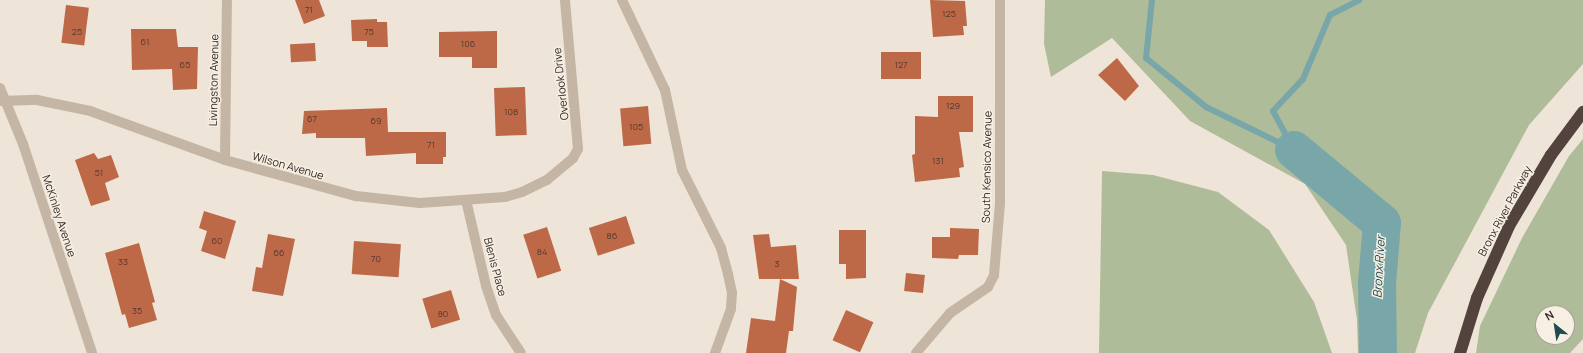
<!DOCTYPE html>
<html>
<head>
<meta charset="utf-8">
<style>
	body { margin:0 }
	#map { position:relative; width:1583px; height:353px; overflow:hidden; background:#efe4d8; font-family:Manrope,sans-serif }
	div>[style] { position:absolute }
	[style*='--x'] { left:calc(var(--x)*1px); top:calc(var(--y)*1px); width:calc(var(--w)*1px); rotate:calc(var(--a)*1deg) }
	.green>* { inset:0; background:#afbc99 }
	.stream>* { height:6px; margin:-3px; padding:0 3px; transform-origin:3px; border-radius:3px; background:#79a6a9 }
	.river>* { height:38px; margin:-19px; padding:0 19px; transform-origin:19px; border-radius:19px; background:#79a6a9 }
	.building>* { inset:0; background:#bd6847; transform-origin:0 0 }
	.minor>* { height:10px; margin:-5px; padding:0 5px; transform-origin:5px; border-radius:5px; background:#c5b5a5 }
	.highway>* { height:12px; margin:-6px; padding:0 6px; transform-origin:6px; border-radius:6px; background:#52443d }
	span { translate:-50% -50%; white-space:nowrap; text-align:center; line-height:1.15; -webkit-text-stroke:3px #f7efe3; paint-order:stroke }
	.number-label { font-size:9px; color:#553a2e }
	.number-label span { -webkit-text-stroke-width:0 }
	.street-label { font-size:11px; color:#322a25 }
	.water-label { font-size:12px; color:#1e4b50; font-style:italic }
	.north { position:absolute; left:1535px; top:305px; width:40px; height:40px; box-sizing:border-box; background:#f7efe3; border:1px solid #a8a097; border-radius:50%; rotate:330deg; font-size:11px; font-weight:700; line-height:16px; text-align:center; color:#322a25 }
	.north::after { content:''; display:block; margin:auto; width:14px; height:18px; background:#1e4b50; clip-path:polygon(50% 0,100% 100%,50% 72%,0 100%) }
</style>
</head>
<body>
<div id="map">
	<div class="green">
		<i style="clip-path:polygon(1045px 0,1583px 0,1583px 64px,1529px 125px,1428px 313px,1415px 353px,1358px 353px,1357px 320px,1346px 245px,1305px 184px,1190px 121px,1112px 38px,1051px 77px,1044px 44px)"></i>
		<i style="clip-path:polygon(evenodd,1583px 139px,1583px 339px,1570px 353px,1476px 353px,1480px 326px,1522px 238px,1569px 156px,1583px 139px,1543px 313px,1567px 313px,1567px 337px,1543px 337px,1543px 313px)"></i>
		<i style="clip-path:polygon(1102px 171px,1153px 175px,1218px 192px,1269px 230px,1314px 302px,1332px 353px,1099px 353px)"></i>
	</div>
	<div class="stream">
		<i style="--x:1152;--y:0;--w:58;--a:95.9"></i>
		<i style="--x:1146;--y:58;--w:77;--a:39.2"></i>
		<i style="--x:1206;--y:107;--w:98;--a:26"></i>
		<i style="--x:1294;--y:150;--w:44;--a:-118.3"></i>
		<i style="--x:1273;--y:111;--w:44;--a:-46.8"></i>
		<i style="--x:1303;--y:79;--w:69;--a:-67.1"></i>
		<i style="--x:1330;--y:15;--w:33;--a:-27"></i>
	</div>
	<div class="river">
		<i style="--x:1294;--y:150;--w:114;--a:39.7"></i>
		<i style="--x:1382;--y:223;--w:59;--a:94.8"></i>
		<i style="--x:1377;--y:282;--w:71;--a:89.2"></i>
	</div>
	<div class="building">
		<i style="clip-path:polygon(295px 0,319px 0,325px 16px,304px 24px)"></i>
		<i style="clip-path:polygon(930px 0,965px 1px,967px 26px,963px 26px,964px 35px,933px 37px)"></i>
		<i style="left:66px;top:5px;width:23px;height:38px;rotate:7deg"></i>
		<i style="clip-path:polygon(377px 19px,377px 22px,387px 22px,388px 47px,367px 47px,367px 41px,352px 41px,351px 20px)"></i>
		<i style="clip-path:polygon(131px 29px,176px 29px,178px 47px,198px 47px,197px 89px,173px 90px,172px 69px,132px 70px)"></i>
		<i style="clip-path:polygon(497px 31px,497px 68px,472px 68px,472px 57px,439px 57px,439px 32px)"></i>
		<i style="left:315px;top:43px;width:18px;height:25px;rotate:87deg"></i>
		<i style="left:881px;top:52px;width:40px;height:27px"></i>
		<i style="clip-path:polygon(1117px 58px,1139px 86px,1125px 101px,1098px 75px)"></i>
		<i style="left:525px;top:87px;width:48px;height:31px;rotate:88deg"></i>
		<i style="clip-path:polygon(938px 96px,973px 96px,973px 132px,959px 132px,964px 167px,959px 168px,960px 177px,915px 182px,912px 155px,915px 154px,915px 116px,938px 117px)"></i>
		<i style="left:648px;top:106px;width:38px;height:28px;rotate:85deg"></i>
		<i style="clip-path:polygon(387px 108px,388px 132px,446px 132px,446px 157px,443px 157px,443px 164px,416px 164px,416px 153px,366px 156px,365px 138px,316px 138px,316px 133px,302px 134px,304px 111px)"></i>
		<i style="clip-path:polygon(94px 153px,98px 159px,111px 155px,119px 177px,105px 183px,110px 200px,91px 206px,75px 160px)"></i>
		<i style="clip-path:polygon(204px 211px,236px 221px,225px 259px,201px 251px,207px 231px,199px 228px)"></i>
		<i style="left:626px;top:216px;width:29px;height:39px;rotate:72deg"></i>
		<i style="left:547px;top:227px;width:46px;height:25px;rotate:72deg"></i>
		<i style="clip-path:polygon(950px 228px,979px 229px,978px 255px,959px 255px,958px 259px,932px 258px,932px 237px,950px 237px)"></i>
		<i style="clip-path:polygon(839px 230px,866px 230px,866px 278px,846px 279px,846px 264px,839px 264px)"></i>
		<i style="clip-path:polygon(268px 234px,295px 239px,283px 296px,252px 291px,256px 267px,262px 268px)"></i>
		<i style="clip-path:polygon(769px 234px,771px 247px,796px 245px,799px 279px,759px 279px,753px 235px)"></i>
		<i style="left:354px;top:241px;width:47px;height:33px;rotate:4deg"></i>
		<i style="clip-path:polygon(139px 243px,155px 302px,152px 303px,157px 320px,129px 328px,125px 314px,122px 315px,105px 253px)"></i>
		<i style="left:906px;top:273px;width:19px;height:18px;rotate:6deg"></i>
		<i style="clip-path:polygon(780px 279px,797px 287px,793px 331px,789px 331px,786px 353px,746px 353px,751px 318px,775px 321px)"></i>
		<i style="left:451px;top:290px;width:31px;height:30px;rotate:73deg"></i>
		<i style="left:846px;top:310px;width:30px;height:33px;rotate:24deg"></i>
	</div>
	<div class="minor">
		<i style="--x:622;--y:0;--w:100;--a:64.5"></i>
		<i style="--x:665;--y:90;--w:82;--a:78"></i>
		<i style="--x:682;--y:170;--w:87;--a:63.4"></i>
		<i style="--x:721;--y:248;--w:27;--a:75"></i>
		<i style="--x:728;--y:274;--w:19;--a:78"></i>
		<i style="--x:732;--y:293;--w:16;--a:94"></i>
		<i style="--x:731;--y:309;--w:47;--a:110"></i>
		<i style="--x:0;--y:88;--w:61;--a:67.7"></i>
		<i style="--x:23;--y:144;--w:220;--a:71.7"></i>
		<i style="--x:0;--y:101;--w:37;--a:-2"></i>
		<i style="--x:37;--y:100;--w:54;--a:11.7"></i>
		<i style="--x:90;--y:111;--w:144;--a:19.9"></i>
		<i style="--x:225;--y:160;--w:136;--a:15.4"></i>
		<i style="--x:356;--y:196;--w:64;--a:6.2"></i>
		<i style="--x:420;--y:203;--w:85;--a:-4"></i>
		<i style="--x:505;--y:197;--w:18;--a:-16"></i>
		<i style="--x:522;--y:192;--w:28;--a:-26"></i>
		<i style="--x:547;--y:180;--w:34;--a:-40"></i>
		<i style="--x:573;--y:158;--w:10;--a:-61"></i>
		<i style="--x:578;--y:149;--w:150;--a:-95"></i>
		<i style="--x:225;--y:160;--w:160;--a:-89.3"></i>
		<i style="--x:466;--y:200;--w:88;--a:76.9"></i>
		<i style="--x:486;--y:286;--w:31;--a:71"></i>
		<i style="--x:496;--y:315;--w:45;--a:56.7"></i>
		<i style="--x:916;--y:353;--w:52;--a:-49.6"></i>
		<i style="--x:950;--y:313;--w:46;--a:-34.4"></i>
		<i style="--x:988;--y:287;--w:13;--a:-63"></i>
		<i style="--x:994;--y:275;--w:72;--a:-85.2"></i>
		<i style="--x:1000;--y:203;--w:203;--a:-90"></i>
	</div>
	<div class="highway">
		<i style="--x:1460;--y:353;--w:58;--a:-72.8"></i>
		<i style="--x:1477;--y:298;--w:79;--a:-66"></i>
		<i style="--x:1509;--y:226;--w:82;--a:-59.4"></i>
		<i style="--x:1551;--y:155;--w:54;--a:-53.3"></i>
	</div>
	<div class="number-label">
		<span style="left:309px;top:10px">71</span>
		<span style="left:949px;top:14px">125</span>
		<span style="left:77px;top:32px">25</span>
		<span style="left:369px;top:32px">75</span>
		<span style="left:145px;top:42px">61</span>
		<span style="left:468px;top:44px">106</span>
		<span style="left:185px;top:65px">65</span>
		<span style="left:901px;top:65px">127</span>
		<span style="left:953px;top:106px">129</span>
		<span style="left:511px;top:112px">108</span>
		<span style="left:312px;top:119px">67</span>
		<span style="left:376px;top:121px">69</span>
		<span style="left:636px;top:127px">105</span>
		<span style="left:431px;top:145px">71</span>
		<span style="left:938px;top:161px">131</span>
		<span style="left:99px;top:173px">51</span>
		<span style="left:612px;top:236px">86</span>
		<span style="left:217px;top:241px">60</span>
		<span style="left:542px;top:252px">84</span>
		<span style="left:279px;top:253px">66</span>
		<span style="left:376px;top:259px">70</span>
		<span style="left:123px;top:262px">33</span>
		<span style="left:777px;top:264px">3</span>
		<span style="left:137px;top:311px">35</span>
		<span style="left:443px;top:314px">80</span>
	</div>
	<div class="street-label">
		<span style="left:214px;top:80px;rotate:-89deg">Livingston Avenue</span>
		<span style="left:561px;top:84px;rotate:-96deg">Overlook Drive</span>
		<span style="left:288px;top:166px;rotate:16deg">Wilson Avenue</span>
		<span style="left:987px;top:167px;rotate:-89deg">South Kensico Avenue</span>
		<span style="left:1505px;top:211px;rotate:-62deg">Bronx River Parkway</span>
		<span style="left:59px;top:216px;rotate:72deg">McKinley Avenue</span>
		<span style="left:495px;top:267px;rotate:75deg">Blenis Place</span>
	</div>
	<div class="water-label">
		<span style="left:1379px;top:267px;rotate:-87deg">Bronx River</span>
	</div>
	<div class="north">N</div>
</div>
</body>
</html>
